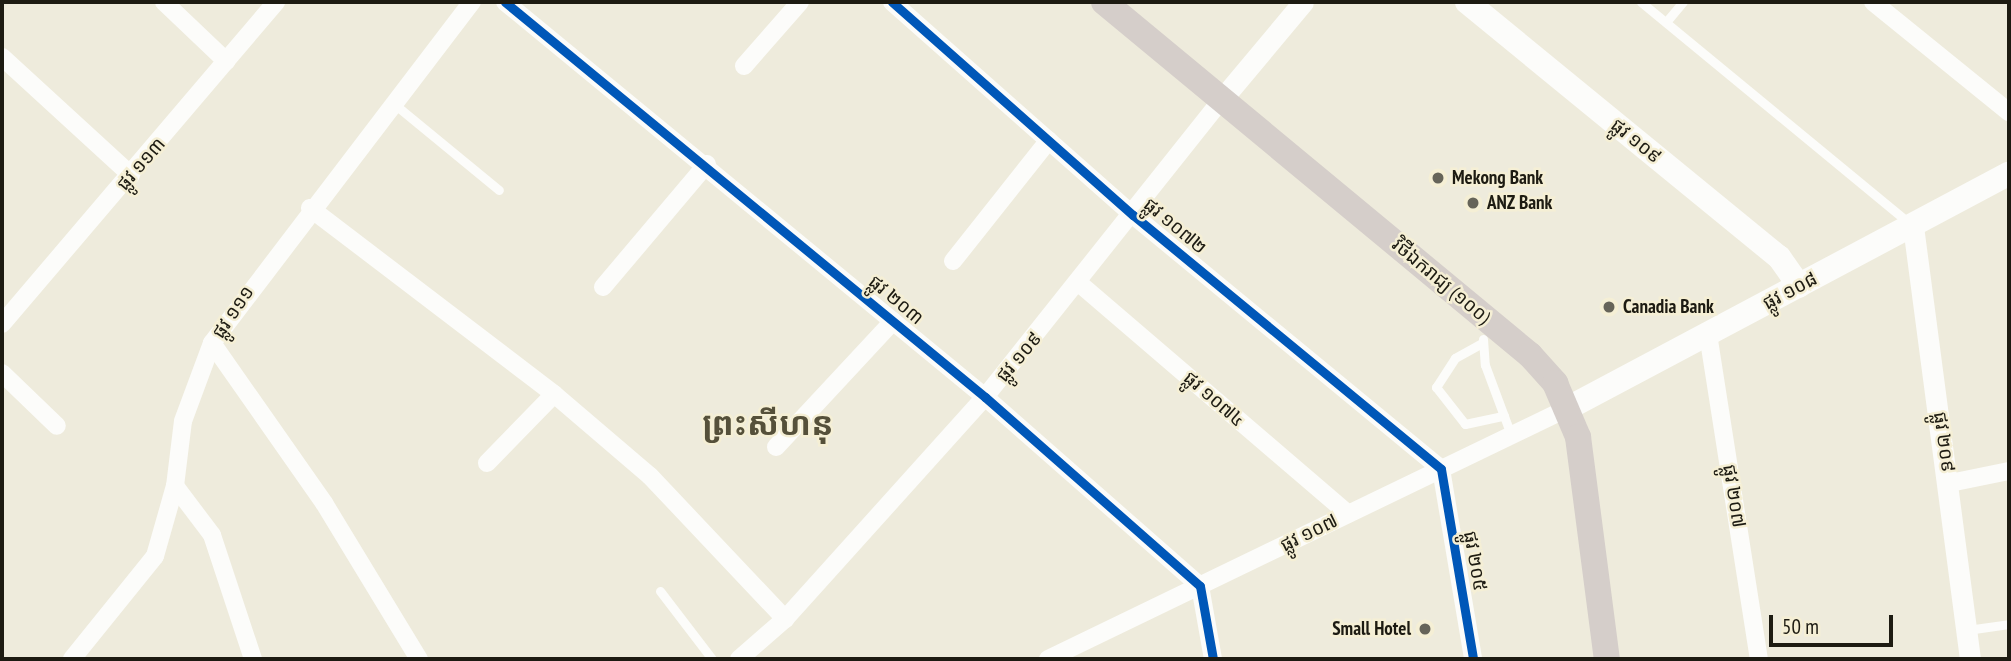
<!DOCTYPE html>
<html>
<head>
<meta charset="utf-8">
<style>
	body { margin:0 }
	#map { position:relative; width:2011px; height:661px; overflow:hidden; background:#eeebdc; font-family:"PT Sans Narrow","Noto Sans Khmer",sans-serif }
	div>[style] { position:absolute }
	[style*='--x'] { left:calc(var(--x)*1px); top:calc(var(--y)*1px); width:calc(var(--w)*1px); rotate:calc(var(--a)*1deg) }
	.service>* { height:9px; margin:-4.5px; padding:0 4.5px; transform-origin:4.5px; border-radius:4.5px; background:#fcfcfa }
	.minor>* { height:18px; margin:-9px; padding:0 9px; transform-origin:9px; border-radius:9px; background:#fcfcfa }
	.tertiary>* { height:21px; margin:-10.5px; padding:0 10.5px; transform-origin:10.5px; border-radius:10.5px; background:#fcfcfa }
	.secondary>* { height:24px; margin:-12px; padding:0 12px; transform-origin:12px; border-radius:12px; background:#fcfcfa }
	.primary>* { height:26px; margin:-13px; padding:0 13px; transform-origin:13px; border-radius:13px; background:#d5ceca }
	.cycleway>* { height:9px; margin:-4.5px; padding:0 4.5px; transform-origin:4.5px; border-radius:4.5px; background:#0057b8 }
	.dots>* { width:19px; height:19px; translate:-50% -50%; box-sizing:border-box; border:4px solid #f5efd5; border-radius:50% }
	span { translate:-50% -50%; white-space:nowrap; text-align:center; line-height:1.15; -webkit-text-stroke:5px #f5efd5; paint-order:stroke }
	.street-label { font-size:19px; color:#1d1b12 }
	.poi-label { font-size:19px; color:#1d1b12; font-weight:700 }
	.left { translate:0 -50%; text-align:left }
	.right { translate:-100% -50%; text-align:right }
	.town-label { font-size:33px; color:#55503a; font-weight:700 }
	.frame { position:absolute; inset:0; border:4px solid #1d1b12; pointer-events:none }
	.scale { position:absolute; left:1769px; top:615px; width:124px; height:32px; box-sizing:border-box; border:4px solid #1d1b12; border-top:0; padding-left:9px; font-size:21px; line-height:24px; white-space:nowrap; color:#1d1b12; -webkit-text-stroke:5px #f5efd5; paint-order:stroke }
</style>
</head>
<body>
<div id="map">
	<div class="service">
		<i style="--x:1641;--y:2;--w:347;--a:39.5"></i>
		<i style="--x:1666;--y:22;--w:26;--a:-50"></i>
		<i style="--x:393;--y:103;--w:137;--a:39.4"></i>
		<i style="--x:1483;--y:339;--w:26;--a:86"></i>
		<i style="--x:1485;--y:365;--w:75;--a:69.6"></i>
		<i style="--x:1482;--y:343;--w:31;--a:151"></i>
		<i style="--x:1455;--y:358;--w:35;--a:123"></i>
		<i style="--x:1436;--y:387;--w:47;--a:51.9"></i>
		<i style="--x:1465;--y:424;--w:40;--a:-12"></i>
		<i style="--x:660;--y:591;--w:86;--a:52.6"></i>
		<i style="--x:1967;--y:630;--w:42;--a:-8.1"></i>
	</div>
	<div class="minor">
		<i style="--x:164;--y:2;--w:86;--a:43.6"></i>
		<i style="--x:505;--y:2;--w:622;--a:39.45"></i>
		<i style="--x:985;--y:397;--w:286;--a:41.3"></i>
		<i style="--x:1200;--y:586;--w:74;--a:79.9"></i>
		<i style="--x:892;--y:2;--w:322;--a:41.5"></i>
		<i style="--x:1133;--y:215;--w:399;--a:39.5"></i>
		<i style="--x:1441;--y:469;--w:193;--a:80.4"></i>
		<i style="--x:1873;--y:2;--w:175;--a:39"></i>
		<i style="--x:2;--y:57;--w:175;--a:42.5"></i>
		<i style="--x:744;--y:66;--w:85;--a:-48.8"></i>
		<i style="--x:310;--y:208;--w:307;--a:37.3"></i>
		<i style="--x:554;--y:394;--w:126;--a:40.5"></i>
		<i style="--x:650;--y:476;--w:197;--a:46.6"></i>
		<i style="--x:953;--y:261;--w:154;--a:-51.6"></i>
		<i style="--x:1080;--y:284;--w:353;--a:40.6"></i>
		<i style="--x:603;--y:287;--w:161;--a:-49.8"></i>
		<i style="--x:2;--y:324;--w:423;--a:-49.6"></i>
		<i style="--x:1708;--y:334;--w:329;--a:81.1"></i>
		<i style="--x:212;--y:343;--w:195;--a:55"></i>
		<i style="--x:324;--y:503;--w:183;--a:58.7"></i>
		<i style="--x:2;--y:373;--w:76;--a:43.9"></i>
		<i style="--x:776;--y:447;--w:172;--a:-47.1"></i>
		<i style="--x:487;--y:463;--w:96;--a:-45.8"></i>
		<i style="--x:1950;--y:483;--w:60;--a:-11.5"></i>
		<i style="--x:175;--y:486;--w:61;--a:52.9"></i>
		<i style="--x:212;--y:535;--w:131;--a:71.7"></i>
		<i style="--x:72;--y:659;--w:132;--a:-51.1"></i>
		<i style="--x:155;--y:556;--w:73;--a:-74.1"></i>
		<i style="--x:175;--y:486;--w:65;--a:-83"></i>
		<i style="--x:183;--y:421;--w:83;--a:-69.6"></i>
		<i style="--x:212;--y:343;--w:429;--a:-52.7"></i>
		<i style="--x:739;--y:659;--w:61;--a:-41"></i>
		<i style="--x:785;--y:619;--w:299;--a:-48"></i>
		<i style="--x:985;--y:397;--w:381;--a:-51.5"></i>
		<i style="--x:1048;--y:659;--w:580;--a:-25.77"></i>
	</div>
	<div class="tertiary">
		<i style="--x:1222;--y:99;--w:126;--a:-50.1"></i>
		<i style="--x:1913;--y:226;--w:437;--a:82.5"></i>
	</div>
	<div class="secondary">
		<i style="--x:1467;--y:2;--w:403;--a:39.3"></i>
		<i style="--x:1779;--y:257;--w:35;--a:55"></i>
		<i style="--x:1570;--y:407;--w:497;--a:-28"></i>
	</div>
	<div class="primary">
		<i style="--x:1104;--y:2;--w:553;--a:39.65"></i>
		<i style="--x:1530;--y:355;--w:38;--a:48"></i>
		<i style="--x:1555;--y:383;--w:59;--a:66.9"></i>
		<i style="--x:1578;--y:437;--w:224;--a:82.6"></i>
	</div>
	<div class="cycleway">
		<i style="--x:505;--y:2;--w:622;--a:39.45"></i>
		<i style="--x:985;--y:397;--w:286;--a:41.3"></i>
		<i style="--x:1200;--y:586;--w:74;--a:79.9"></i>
		<i style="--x:892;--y:2;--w:322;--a:41.5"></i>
		<i style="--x:1133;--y:215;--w:399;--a:39.5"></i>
		<i style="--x:1441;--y:469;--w:193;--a:80.4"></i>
	</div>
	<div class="dots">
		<i style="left:1438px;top:178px;background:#666459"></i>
		<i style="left:1473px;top:203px;background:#666459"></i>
		<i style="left:1609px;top:307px;background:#666459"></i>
		<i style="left:1425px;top:629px;background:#666459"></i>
	</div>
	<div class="street-label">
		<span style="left:1636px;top:141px;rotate:39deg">ផ្លូវ ១០៩</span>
		<span style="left:141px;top:164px;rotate:-49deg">ផ្លូវ ១១៣</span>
		<span style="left:1175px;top:226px;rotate:40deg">ផ្លូវ ១០៧២</span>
		<span style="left:1441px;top:281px;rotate:40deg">វិថីឯករាជ្យ (១០០)</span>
		<span style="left:1790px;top:291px;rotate:-28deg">ផ្លូវ ១០៨</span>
		<span style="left:896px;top:300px;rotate:40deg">ផ្លូវ ២០៣</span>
		<span style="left:233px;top:312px;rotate:-56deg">ផ្លូវ ១១១</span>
		<span style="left:1019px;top:357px;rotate:-50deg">ផ្លូវ ១០៩</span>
		<span style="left:1214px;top:399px;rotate:41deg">ផ្លូវ ១០៧៤</span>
		<span style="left:1944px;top:442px;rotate:82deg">ផ្លូវ ២០៩</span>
		<span style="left:1734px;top:496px;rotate:81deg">ផ្លូវ ២០៧</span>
		<span style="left:1309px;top:533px;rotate:-26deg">ផ្លូវ ១០៧</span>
		<span style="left:1475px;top:561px;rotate:80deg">ផ្លូវ ២០៥</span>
	</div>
	<div class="poi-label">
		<span class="left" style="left:1452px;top:178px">Mekong Bank</span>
		<span class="left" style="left:1487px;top:203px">ANZ Bank</span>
		<span class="left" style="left:1623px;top:307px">Canadia Bank</span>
		<span class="right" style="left:1411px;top:629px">Small Hotel</span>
	</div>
	<div class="town-label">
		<span style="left:768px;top:423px">ព្រះសីហនុ</span>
	</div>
	<div class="frame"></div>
	<div class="scale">50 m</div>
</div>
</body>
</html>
